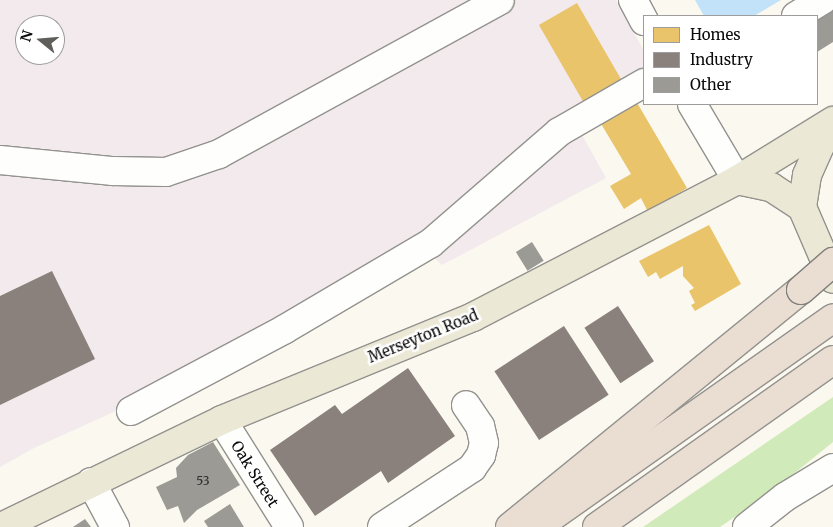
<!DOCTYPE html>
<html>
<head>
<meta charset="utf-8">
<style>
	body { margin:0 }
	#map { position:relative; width:833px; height:527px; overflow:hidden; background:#faf8ef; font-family:Merriweather,serif }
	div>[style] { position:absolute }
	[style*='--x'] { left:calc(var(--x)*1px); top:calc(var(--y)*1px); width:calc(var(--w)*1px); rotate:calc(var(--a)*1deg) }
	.industrial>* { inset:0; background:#f2eaed }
	.forest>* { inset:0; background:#d1eaba }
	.water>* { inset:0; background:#c1e2f8 }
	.homes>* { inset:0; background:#e9c46a; transform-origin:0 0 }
	.industry>* { inset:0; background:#8a817c; transform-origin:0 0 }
	.building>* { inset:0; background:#9c9a95; transform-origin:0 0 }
	.roads { filter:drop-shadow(1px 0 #93928e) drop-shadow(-1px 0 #93928e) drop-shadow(0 1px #93928e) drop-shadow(0 -1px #93928e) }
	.minor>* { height:28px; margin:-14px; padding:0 14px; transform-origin:14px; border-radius:14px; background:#fefefd }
	.major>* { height:28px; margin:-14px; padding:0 14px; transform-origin:14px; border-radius:14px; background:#ece8d6 }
	.highway>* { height:28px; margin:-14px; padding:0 14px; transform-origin:14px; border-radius:14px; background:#eaded3 }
	.bridges { filter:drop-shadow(1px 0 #807f7b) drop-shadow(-1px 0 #807f7b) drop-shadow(0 1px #807f7b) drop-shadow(0 -1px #807f7b) }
	.highway-bridge>* { height:28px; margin:-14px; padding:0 14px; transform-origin:14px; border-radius:14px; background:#eaded3 }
	span { translate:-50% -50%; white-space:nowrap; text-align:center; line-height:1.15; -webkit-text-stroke:5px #fff; paint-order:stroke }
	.number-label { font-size:12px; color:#2f2f2e }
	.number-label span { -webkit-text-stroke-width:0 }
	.street-label { font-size:15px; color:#0b0b0b }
	.legend { position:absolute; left:643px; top:15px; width:175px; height:90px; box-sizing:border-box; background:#fff; border:1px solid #9d9d9d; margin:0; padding:6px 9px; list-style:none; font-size:15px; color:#0b0b0b }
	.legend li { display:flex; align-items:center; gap:10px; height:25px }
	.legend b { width:25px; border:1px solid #9d9d9d }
	.north { position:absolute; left:15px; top:15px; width:50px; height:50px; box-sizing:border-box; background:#fff; border:1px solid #9d9d9d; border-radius:50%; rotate:287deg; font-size:14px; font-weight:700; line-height:20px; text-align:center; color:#0b0b0b }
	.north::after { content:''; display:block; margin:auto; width:18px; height:22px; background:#5f5e5b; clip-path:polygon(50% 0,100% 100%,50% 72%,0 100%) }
</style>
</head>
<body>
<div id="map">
	<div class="industrial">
		<i style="clip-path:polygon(evenodd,0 0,616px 0,644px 51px,644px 96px,581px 133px,606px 178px,442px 265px,433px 257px,322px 318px,34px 448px,0 467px,0 0,25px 25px,55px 25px,55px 55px,25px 55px,25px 25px)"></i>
	</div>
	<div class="forest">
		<i style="clip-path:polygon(833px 397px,833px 442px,775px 489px,720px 527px,643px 527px)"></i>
	</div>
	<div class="water">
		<i style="clip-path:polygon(695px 0,781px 0,754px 16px,704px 16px)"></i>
	</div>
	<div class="homes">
		<i style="left:577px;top:3px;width:89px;height:44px;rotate:60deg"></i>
		<i style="clip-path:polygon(636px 101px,687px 188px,648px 212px,641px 198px,624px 209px,610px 186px,631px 174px,600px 122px)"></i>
		<i style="clip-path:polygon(709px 225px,741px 284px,695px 311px,691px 305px,695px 303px,689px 291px,694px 288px,683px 276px,683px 266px,660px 279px,656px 272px,648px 277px,639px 261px)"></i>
	</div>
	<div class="industry">
		<i style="clip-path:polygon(52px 271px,95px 359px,0 405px,0 296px)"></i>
		<i style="left:618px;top:306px;width:66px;height:40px;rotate:57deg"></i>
		<i style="left:564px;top:326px;width:82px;height:83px;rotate:57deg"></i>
		<i style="clip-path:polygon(408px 368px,455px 436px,388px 483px,381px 471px,315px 516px,270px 450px,335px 405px,342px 414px)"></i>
	</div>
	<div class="building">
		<i style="clip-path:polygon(833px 5px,833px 42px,817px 52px,817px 18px)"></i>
		<i style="left:532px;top:242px;width:22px;height:19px;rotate:58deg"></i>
		<i style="clip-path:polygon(213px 442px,240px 485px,197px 510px,184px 523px,178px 506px,167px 510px,156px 487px,177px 477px,176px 468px,188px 455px)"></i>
		<i style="clip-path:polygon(230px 504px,244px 527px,208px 527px,204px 521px)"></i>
		<i style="clip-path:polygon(85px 519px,91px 527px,73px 527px)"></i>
	</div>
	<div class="roads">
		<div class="minor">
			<i style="--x:633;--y:0;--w:24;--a:62"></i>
			<i style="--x:796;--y:16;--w:31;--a:-31"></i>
			<i style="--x:692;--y:104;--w:88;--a:59.4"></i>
			<i style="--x:0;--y:160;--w:114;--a:5.6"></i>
			<i style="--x:113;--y:171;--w:53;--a:1.1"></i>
			<i style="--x:166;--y:172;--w:56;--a:-18.8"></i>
			<i style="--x:219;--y:154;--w:320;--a:-28.7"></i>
			<i style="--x:131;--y:411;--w:174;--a:-28"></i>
			<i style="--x:285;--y:329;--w:169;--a:-30.5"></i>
			<i style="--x:431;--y:243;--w:169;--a:-40.9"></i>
			<i style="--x:559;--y:132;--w:98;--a:-30"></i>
			<i style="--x:222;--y:420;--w:126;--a:57.9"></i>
			<i style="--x:91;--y:482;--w:51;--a:61.9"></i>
			<i style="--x:382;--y:527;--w:108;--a:-33.2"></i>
			<i style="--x:472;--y:468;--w:16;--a:-55"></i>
			<i style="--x:481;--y:455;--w:12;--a:-76"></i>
			<i style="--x:484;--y:443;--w:17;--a:-103"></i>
			<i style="--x:480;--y:426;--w:25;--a:-124"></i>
			<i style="--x:747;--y:527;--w:48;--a:-38.3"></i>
			<i style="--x:785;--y:497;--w:56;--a:-31.1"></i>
		</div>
		<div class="major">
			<i style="--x:737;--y:180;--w:35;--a:12"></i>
			<i style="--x:771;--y:187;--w:37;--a:33"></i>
			<i style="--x:802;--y:207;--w:78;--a:66.7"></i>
			<i style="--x:802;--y:207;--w:32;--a:-81"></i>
			<i style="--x:807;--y:175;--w:34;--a:-66"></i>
			<i style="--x:821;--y:144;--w:18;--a:-47"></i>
			<i style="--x:1;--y:527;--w:246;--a:-25.8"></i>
			<i style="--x:222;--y:420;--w:271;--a:-22.3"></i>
			<i style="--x:473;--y:317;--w:297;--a:-27.4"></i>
			<i style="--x:737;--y:180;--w:113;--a:-31.6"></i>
		</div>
		<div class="highway">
			<i style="--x:510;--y:527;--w:375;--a:-39.2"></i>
			<i style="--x:537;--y:527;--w:362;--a:-35.2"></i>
			<i style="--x:597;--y:527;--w:289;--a:-35.3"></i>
		</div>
	</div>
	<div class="bridges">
		<div class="highway-bridge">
			<i style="--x:801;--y:290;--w:43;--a:-41.2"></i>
		</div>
	</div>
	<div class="number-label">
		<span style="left:203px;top:481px">53</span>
	</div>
	<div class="street-label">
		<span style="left:423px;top:336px;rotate:-22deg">Merseyton Road</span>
		<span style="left:255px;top:474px;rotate:58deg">Oak Street</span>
	</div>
	<ul class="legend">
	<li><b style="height:14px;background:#e9c46a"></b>Homes</li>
	<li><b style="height:14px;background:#8a817c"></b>Industry</li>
	<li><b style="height:14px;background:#9c9a95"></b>Other</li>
	</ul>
	<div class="north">N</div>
</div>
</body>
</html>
